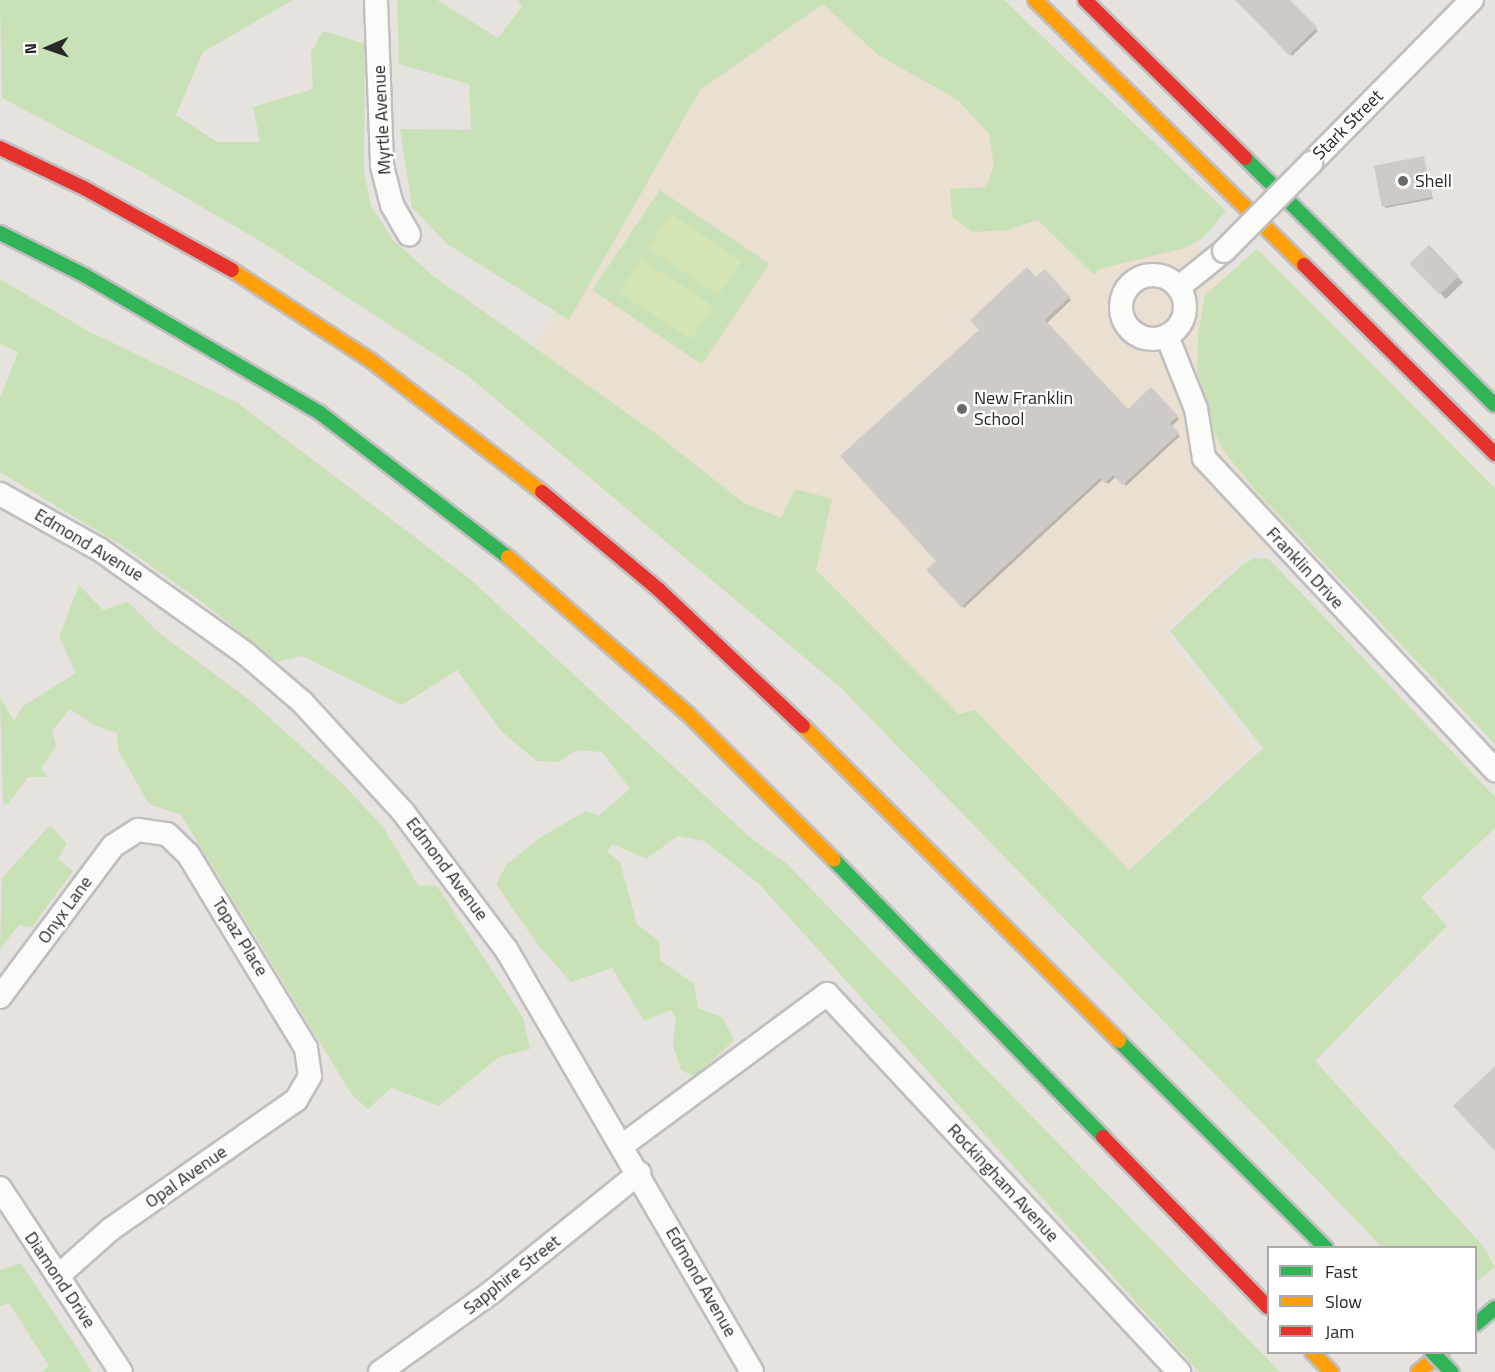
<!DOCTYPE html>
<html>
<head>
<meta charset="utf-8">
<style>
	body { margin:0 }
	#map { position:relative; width:1495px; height:1372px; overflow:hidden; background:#e6e2dd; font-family:"Titillium Web",sans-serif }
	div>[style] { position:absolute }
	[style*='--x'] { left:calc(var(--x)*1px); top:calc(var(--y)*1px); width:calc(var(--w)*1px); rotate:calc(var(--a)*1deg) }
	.education>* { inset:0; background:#e9e0d1 }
	.green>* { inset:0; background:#c9e1b6; transform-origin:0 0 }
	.pitch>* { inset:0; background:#d4e5b3; transform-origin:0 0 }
	.shadow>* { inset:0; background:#0003; transform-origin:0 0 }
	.building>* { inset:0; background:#cdcac7; transform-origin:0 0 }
	.roads { filter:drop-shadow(2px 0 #c0bebf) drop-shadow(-2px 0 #c0bebf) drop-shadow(0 2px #c0bebf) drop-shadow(0 -2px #c0bebf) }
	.street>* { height:22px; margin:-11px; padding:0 11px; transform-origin:11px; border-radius:11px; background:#fbfbfa }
	.street>.ring { margin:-11px; padding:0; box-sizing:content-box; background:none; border:22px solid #fbfbfa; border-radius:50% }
	.fast>* { height:14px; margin:-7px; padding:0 7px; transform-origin:7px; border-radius:7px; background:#30b455 }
	.slow>* { height:14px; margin:-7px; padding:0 7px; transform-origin:7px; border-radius:7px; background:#ff9f0a }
	.jam>* { height:14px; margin:-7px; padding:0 7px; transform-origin:7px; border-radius:7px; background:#e5322d }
	.bridges { filter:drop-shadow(2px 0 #c0bebf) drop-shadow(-2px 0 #c0bebf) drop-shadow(0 2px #c0bebf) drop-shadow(0 -2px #c0bebf) }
	.street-bridge>* { height:22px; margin:-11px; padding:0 11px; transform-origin:11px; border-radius:11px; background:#fbfbfa }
	.fast-bridge>* { height:14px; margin:-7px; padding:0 7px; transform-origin:7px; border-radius:7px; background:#30b455 }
	.dots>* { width:16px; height:16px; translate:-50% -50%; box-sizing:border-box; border:3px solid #fff; border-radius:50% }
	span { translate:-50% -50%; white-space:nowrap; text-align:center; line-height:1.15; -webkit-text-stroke:4.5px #fff; paint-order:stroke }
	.street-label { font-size:18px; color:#282828 }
	.poi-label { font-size:18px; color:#282828 }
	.left { translate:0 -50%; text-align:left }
	.legend { position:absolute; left:1267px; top:1246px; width:210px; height:108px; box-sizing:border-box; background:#fff; border:2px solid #a9a9a9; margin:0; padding:8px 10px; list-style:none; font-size:18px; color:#282828 }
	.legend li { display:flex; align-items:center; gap:12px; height:30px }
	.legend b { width:30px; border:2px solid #a9a9a9 }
	.north { position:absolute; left:18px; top:18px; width:60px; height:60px; -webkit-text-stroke:4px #fff; paint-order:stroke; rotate:268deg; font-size:16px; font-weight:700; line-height:24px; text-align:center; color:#282828 }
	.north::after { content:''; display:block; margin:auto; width:21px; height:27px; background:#282828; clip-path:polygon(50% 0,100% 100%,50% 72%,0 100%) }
</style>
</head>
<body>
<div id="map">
	<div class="education">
		<i style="clip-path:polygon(816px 0,966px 0,1385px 443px,1271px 549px,1251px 552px,1164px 631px,1255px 750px,1119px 878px,517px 374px,689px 90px)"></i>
	</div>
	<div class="green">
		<i style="clip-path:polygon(0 0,293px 0,203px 52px,176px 115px,217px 142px,260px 142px,253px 107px,313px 89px,311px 52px,323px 31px,365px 44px,364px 171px,371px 206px,393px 240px,432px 275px,655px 433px,744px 503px,781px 518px,795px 489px,832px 499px,816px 570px,959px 714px,975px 710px,1129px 870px,1263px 748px,1170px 631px,1243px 564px,1255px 558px,1269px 559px,1495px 797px,1495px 828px,1421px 897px,1447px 926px,1315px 1061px,1482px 1245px,1495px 1267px,1476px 1282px,1476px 1248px,1382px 1247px,842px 689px,468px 376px,265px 244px,142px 172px,2px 98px)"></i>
		<i style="clip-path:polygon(397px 0,437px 0,498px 38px,522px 6px,518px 0,1004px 0,1226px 211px,1203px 238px,1185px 248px,1099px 269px,1094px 275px,1038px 220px,1007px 230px,972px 232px,952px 217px,950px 189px,986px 187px,994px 165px,989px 134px,958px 100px,878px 55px,823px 4px,700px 90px,569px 320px,447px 244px,412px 207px,400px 129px,471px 130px,469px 84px,399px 64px)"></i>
		<i style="left:660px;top:190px;width:132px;height:121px;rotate:34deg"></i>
		<i style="clip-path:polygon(1257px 249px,1495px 488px,1495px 744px,1256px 491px,1223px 450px,1206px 416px,1197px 382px,1198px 334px,1205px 295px)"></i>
		<i style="clip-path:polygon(0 279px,88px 331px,238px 403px,470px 579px,752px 839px,785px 862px,1280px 1372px,1199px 1372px,759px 884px,704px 841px,678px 836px,646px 859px,613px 844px,607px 851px,620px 862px,637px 924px,659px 941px,660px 960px,694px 984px,698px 1008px,722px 1017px,734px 1040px,695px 1077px,681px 1070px,673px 1046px,676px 1018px,671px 1010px,644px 1021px,612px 968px,571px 982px,538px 945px,496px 884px,507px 864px,541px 837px,586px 811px,598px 816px,630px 789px,602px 752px,577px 750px,558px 762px,537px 761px,502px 732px,457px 670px,402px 705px,302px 656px,277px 662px,202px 602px,124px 547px,0 472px,0 398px,18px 352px,0 344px)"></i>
		<i style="clip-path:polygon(79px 585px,103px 610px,128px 602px,159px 633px,251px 701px,343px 784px,383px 827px,418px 885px,437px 886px,523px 1018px,530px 1049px,499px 1057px,439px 1106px,391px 1088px,368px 1109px,352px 1095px,181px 815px,149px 804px,118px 750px,117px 733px,94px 725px,70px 709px,52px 731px,56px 746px,41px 769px,47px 777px,28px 777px,8px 804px,3px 803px,0 697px,14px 721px,23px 706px,76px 673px,59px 637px)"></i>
		<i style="clip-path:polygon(50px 825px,67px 843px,58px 859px,73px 871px,32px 927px,19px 925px,0 949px,2px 878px)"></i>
		<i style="clip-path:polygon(21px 1263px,71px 1339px,92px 1372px,41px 1372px,49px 1366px,9px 1303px,0 1306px,0 1270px)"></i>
	</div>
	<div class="pitch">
		<i style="left:671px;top:214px;width:85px;height:41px;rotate:34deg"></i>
		<i style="left:641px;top:259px;width:86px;height:40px;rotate:33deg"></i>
	</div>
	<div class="shadow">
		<i style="clip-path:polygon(1237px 0,1287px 0,1318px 31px,1292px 56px)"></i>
		<i style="clip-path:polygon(1423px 158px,1433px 199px,1386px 208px,1383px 205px)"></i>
		<i style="left:1429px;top:247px;width:49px;height:24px;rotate:46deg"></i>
		<i style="clip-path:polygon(1045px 271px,1071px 300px,1047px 323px,1128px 411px,1151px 389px,1179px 419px,1171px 427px,1180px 436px,1126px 486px,1117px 476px,1108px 484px,1103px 479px,964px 608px,928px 570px,939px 561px,1036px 279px)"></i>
	</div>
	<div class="building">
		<i style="clip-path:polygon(1235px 0,1290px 0,1317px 27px,1289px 55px)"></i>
		<i style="left:1424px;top:156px;width:42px;height:51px;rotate:79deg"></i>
		<i style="left:1429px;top:245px;width:43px;height:27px;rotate:46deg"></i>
		<i style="clip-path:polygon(1027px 267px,1036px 277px,1045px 269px,1070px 297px,1045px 320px,1128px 409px,1151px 387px,1178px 416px,1170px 423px,1179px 433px,1123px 485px,1113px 475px,1105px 483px,1100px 478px,961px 607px,926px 570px,936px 561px,840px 456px,979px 330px,970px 320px)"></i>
		<i style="clip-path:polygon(1495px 1066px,1495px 1151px,1453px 1106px)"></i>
	</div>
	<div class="roads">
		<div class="street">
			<i style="--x:376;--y:0;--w:166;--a:87.9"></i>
			<i style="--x:382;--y:166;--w:40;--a:75.6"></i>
			<i style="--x:392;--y:205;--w:34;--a:60"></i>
			<i style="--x:1311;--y:163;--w:229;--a:-45.4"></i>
			<i class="ring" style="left:1121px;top:275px;width:42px;height:42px"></i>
			<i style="--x:1179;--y:287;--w:58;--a:-38.7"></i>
			<i style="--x:1167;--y:336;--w:79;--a:68.3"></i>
			<i style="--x:1196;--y:409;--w:50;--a:80.7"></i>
			<i style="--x:1204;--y:458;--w:427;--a:47"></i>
			<i style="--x:0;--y:494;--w:113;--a:29.1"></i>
			<i style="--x:99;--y:549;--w:181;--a:35.5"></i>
			<i style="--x:246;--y:654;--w:74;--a:40.6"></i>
			<i style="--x:302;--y:702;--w:149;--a:47.4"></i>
			<i style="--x:403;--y:812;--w:171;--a:53.1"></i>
			<i style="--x:506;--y:949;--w:489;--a:59.8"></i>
			<i style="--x:0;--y:997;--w:189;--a:-53.2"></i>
			<i style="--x:113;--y:846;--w:30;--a:-33"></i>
			<i style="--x:138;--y:830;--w:29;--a:8"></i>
			<i style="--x:167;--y:834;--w:29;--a:44"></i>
			<i style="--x:188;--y:854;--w:227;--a:58.7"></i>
			<i style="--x:306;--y:1048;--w:28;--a:82"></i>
			<i style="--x:310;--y:1076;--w:28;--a:120"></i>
			<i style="--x:296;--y:1100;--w:226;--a:145.1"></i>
			<i style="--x:111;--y:1229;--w:71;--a:138.4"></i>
			<i style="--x:623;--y:1145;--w:254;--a:-36.5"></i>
			<i style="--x:827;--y:994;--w:517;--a:47.04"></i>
			<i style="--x:0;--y:1188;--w:220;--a:56.7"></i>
			<i style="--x:380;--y:1372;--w:139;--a:-35.6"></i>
			<i style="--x:493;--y:1291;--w:188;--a:-38.9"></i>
		</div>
		<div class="fast">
			<i style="--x:1245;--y:158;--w:351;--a:44.7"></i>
			<i style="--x:0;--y:233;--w:94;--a:26.6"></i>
			<i style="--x:84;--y:275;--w:273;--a:30.3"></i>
			<i style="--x:320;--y:413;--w:237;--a:37.5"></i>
			<i style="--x:834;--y:860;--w:386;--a:45.8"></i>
			<i style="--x:1119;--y:1041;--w:293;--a:45"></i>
			<i style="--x:1476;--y:1324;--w:25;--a:-40"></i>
		</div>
		<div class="slow">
			<i style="--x:1035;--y:0;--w:378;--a:44.6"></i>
			<i style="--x:232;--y:270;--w:165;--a:33.1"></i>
			<i style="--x:370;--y:360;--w:217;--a:37.5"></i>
			<i style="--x:508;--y:557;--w:239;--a:41.1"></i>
			<i style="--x:688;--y:714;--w:206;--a:45"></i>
			<i style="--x:803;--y:726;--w:446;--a:44.9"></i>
			<i style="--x:1312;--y:1352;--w:28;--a:46"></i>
			<i style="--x:1418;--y:1372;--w:31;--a:-40"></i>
		</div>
		<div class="jam">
			<i style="--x:1085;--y:0;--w:225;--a:44.6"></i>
			<i style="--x:0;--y:148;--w:93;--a:25.5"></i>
			<i style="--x:84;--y:188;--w:169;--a:29"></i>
			<i style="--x:1304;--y:265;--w:269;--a:44.7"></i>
			<i style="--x:542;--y:492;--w:153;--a:39.9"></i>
			<i style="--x:659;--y:590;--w:198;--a:43.4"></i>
			<i style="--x:1103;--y:1137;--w:237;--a:45.9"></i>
		</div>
	</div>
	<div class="bridges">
		<div class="street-bridge">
			<i style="--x:1224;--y:251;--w:124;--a:-45.3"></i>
		</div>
		<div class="fast-bridge">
			<i style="--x:1432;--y:1352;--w:28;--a:46"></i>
		</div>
	</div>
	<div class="dots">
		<i style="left:1403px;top:181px;background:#6a6967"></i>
		<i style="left:962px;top:409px;background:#6a6967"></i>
	</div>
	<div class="street-label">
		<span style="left:382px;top:120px;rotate:-93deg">Myrtle Avenue</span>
		<span style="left:1348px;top:125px;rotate:-45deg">Stark Street</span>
		<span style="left:89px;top:545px;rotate:31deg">Edmond Avenue</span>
		<span style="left:1305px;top:568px;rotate:47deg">Franklin Drive</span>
		<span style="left:447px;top:869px;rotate:53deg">Edmond Avenue</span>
		<span style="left:65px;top:910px;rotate:-54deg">Onyx Lane</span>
		<span style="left:240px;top:937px;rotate:58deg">Topaz Place</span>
		<span style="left:186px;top:1177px;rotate:-35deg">Opal Avenue</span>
		<span style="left:1003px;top:1183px;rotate:47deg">Rockingham Avenue</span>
		<span style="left:512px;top:1275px;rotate:-38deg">Sapphire Street</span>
		<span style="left:60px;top:1280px;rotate:56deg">Diamond Drive</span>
		<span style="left:701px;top:1282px;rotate:60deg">Edmond Avenue</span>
	</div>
	<div class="poi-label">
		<span class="left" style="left:1415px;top:181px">Shell</span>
		<span class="left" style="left:974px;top:409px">New Franklin<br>School</span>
	</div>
	<ul class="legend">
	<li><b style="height:8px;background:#30b455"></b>Fast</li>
	<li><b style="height:8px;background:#ff9f0a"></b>Slow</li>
	<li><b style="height:8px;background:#e5322d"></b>Jam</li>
	</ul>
	<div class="north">N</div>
</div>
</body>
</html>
